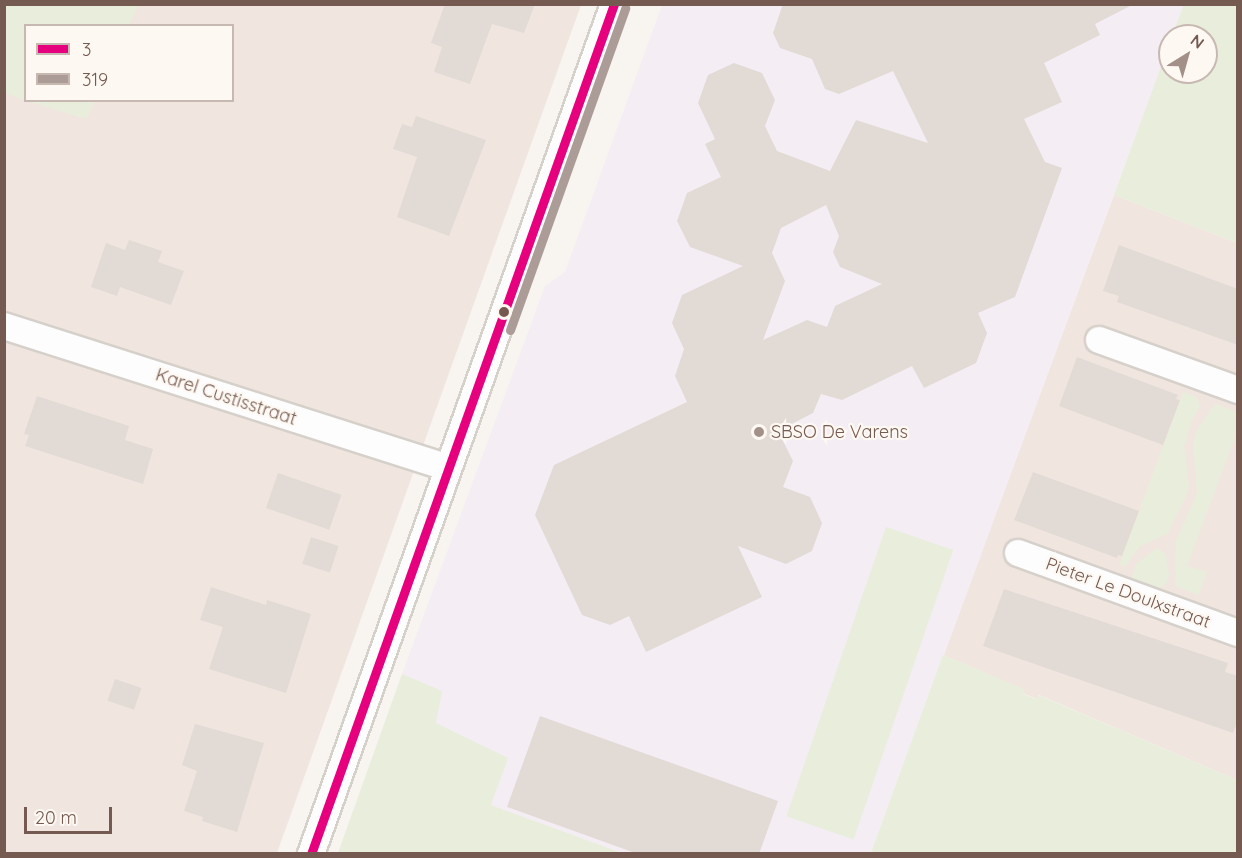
<!DOCTYPE html>
<html>
<head>
<meta charset="utf-8">
<style>
	body { margin:0 }
	#map { position:relative; width:1242px; height:858px; overflow:hidden; background:#f8f4f0; font-family:Quicksand,sans-serif }
	div>[style] { position:absolute }
	[style*='--x'] { left:calc(var(--x)*1px); top:calc(var(--y)*1px); width:calc(var(--w)*1px); rotate:calc(var(--a)*1deg) }
	.residential>* { inset:0; background:#f0e6df }
	.education>* { inset:0; background:#f4eef4 }
	.green>* { inset:0; background:#e8eddc; transform-origin:0 0 }
	.building>* { inset:0; background:#e2dad5; transform-origin:0 0 }
	.roads { filter:drop-shadow(2px 0 #d6d0cb) drop-shadow(-2px 0 #d6d0cb) drop-shadow(0 2px #d6d0cb) drop-shadow(0 -2px #d6d0cb) }
	.street>* { height:26px; margin:-13px; padding:0 13px; transform-origin:13px; border-radius:13px; background:#fefdfd }
	.bus-1>* { height:9px; margin:-4.5px; padding:0 4.5px; transform-origin:4.5px; border-radius:4.5px; background:#e6007e }
	.bus-2>* { height:9px; margin:-4.5px; padding:0 4.5px; transform-origin:4.5px; border-radius:4.5px; background:#ac9c97 }
	.dots>* { width:16px; height:16px; translate:-50% -50%; box-sizing:border-box; border:3px solid #fef8f3; border-radius:50% }
	span { translate:-50% -50%; white-space:nowrap; text-align:center; line-height:1.15; -webkit-text-stroke:4.5px #fef8f3; paint-order:stroke }
	.street-label { font-size:18px; color:#755a51 }
	.poi-label { font-size:18px; color:#755a51 }
	.left { translate:0 -50%; text-align:left }
	.frame { position:absolute; inset:0; border:6px solid #755a51; pointer-events:none }
	.legend { position:absolute; left:24px; top:24px; width:210px; height:78px; box-sizing:border-box; background:#fef8f3; border:2px solid #c7b9b2; margin:0; padding:8px 10px; list-style:none; font-size:18px; color:#755a51 }
	.legend li { display:flex; align-items:center; gap:12px; height:30px }
	.legend b { width:30px; border:2px solid #c7b9b2 }
	.north { position:absolute; left:1158px; top:24px; width:60px; height:60px; box-sizing:border-box; background:#fef8f3; border:2px solid #c7b9b2; border-radius:50%; rotate:37deg; font-size:16px; font-weight:700; line-height:24px; text-align:center; color:#755a51 }
	.north::after { content:''; display:block; margin:auto; width:21px; height:27px; background:#a39089; clip-path:polygon(50% 0,100% 100%,50% 72%,0 100%) }
	.scale { position:absolute; left:24px; top:807px; width:88px; height:27px; box-sizing:border-box; border:3px solid #755a51; border-top:0; padding-left:8px; font-size:18px; line-height:21px; white-space:nowrap; color:#755a51; -webkit-text-stroke:4px #fef8f3; paint-order:stroke }
</style>
</head>
<body>
<div id="map">
	<div class="residential">
		<i style="clip-path:polygon(evenodd,5px 5px,581px 5px,277px 853px,5px 854px,5px 5px,26px 26px,232px 26px,232px 100px,26px 100px,26px 26px)"></i>
		<i style="clip-path:polygon(1114px 195px,1237px 243px,1237px 780px,1039px 695px,1037px 699px,1022px 693px,1023px 689px,943px 655px)"></i>
	</div>
	<div class="education">
		<i style="clip-path:polygon(662px 5px,1184px 5px,871px 853px,622px 853px,491px 805px,507px 758px,436px 723px,402px 674px,545px 286px,565px 272px)"></i>
	</div>
	<div class="green">
		<i style="clip-path:polygon(5px 4px,138px 4px,138px 5px,129px 25px,26px 26px,25px 100px,5px 93px)"></i>
		<i style="clip-path:polygon(1184px 4px,1237px 5px,1237px 243px,1114px 195px,1170px 42px,1170px 72px,1206px 72px,1206px 36px,1172px 36px)"></i>
		<i style="clip-path:polygon(27px 101px,95px 100px,95px 101px,86px 119px)"></i>
		<i style="clip-path:polygon(1183px 392px,1197px 397px,1200px 407px,1192px 420px,1184px 446px,1189px 487px,1186px 496px,1167px 534px,1140px 546px,1125px 567px,1119px 565px)"></i>
		<i style="clip-path:polygon(1215px 404px,1237px 412px,1237px 432px,1187px 566px,1207px 572px,1199px 595px,1175px 586px,1176px 542px,1197px 493px,1193px 444px,1197px 430px)"></i>
		<i style="left:886px;top:527px;width:71px;height:306px;rotate:19deg"></i>
		<i style="clip-path:polygon(1157px 548px,1166px 554px,1169px 575px,1166px 584px,1155px 592px,1135px 584px,1132px 576px,1136px 564px)"></i>
		<i style="clip-path:polygon(943px 655px,1024px 689px,1023px 694px,1036px 699px,1038px 695px,1237px 780px,1237px 853px,871px 853px)"></i>
		<i style="clip-path:polygon(402px 674px,442px 691px,436px 723px,508px 758px,491px 805px,622px 853px,338px 853px)"></i>
	</div>
	<div class="building">
		<i style="clip-path:polygon(445px 4px,535px 4px,524px 33px,492px 24px,470px 84px,434px 72px,442px 47px,431px 43px)"></i>
		<i style="clip-path:polygon(evenodd,783px 4px,1134px 4px,1095px 24px,1100px 35px,1044px 63px,1062px 102px,1024px 119px,1045px 162px,1062px 168px,1015px 297px,978px 313px,987px 333px,976px 363px,924px 388px,912px 366px,842px 400px,821px 394px,813px 413px,778px 431px,793px 461px,783px 487px,810px 497px,822px 523px,812px 551px,786px 564px,738px 546px,762px 597px,646px 652px,629px 616px,610px 625px,582px 615px,535px 515px,554px 465px,687px 402px,675px 376px,684px 349px,672px 323px,682px 295px,743px 266px,690px 247px,677px 221px,687px 193px,721px 177px,705px 144px,715px 139px,698px 103px,708px 75px,734px 63px,762px 73px,775px 100px,765px 126px,777px 151px,830px 171px,856px 120px,928px 143px,893px 71px,839px 94px,825px 89px,812px 59px,780px 48px,773px 33px,783px 4px,826px 205px,839px 236px,833px 252px,840px 267px,882px 284px,835px 306px,827px 327px,807px 320px,763px 340px,785px 281px,772px 253px,781px 228px,826px 205px)"></i>
		<i style="clip-path:polygon(416px 116px,486px 140px,449px 236px,397px 217px,417px 157px,393px 149px,402px 124px,412px 127px)"></i>
		<i style="clip-path:polygon(129px 240px,162px 251px,158px 262px,184px 271px,171px 305px,120px 287px,117px 296px,91px 287px,106px 243px,125px 250px)"></i>
		<i style="clip-path:polygon(1119px 245px,1238px 289px,1238px 345px,1117px 302px,1119px 296px,1103px 291px)"></i>
		<i style="clip-path:polygon(1077px 357px,1178px 395px,1176px 399px,1180px 400px,1163px 445px,1059px 406px)"></i>
		<i style="clip-path:polygon(37px 396px,129px 426px,125px 440px,153px 449px,143px 484px,25px 446px,29px 435px,24px 434px)"></i>
		<i style="clip-path:polygon(1033px 472px,1139px 511px,1122px 556px,1118px 555px,1117px 558px,1014px 520px)"></i>
		<i style="left:278px;top:473px;width:67px;height:37px;rotate:19deg"></i>
		<i style="left:311px;top:537px;width:29px;height:28px;rotate:18deg"></i>
		<i style="clip-path:polygon(211px 587px,266px 605px,267px 600px,311px 614px,286px 693px,209px 669px,223px 627px,200px 620px)"></i>
		<i style="clip-path:polygon(1004px 589px,1228px 663px,1225px 672px,1238px 676px,1238px 720px,1233px 733px,983px 646px)"></i>
		<i style="left:115px;top:679px;width:28px;height:23px;rotate:19deg"></i>
		<i style="clip-path:polygon(540px 716px,778px 801px,759px 854px,638px 854px,507px 807px)"></i>
		<i style="clip-path:polygon(195px 724px,264px 743px,237px 832px,202px 821px,203px 817px,184px 811px,197px 771px,182px 765px)"></i>
	</div>
	<div class="roads">
		<div class="street">
			<i style="--x:4;--y:326;--w:466;--a:17.7"></i>
			<i style="--x:1099;--y:340;--w:148;--a:19.8"></i>
			<i style="--x:1018;--y:553;--w:234;--a:20"></i>
			<i style="--x:311;--y:854;--w:902;--a:-70.38"></i>
		</div>
	</div>
	<div class="bus-1">
		<i style="--x:311;--y:854;--w:902;--a:-70.38"></i>
	</div>
	<div class="bus-2">
		<i style="--x:510;--y:330;--w:342;--a:-70.3"></i>
	</div>
	<div class="dots">
		<i style="left:504px;top:312px;background:#755a51"></i>
		<i style="left:759px;top:432px;background:#a39089"></i>
	</div>
	<div class="street-label">
		<span style="left:226px;top:397px;rotate:18deg">Karel Custisstraat</span>
		<span style="left:1128px;top:593px;rotate:20deg">Pieter Le Doulxstraat</span>
	</div>
	<div class="poi-label">
		<span class="left" style="left:771px;top:432px">SBSO De Varens</span>
	</div>
	<div class="frame"></div>
	<ul class="legend">
	<li><b style="height:8px;background:#e6007e"></b>3</li>
	<li><b style="height:8px;background:#ac9c97"></b>319</li>
	</ul>
	<div class="north">N</div>
	<div class="scale">20 m</div>
</div>
</body>
</html>
